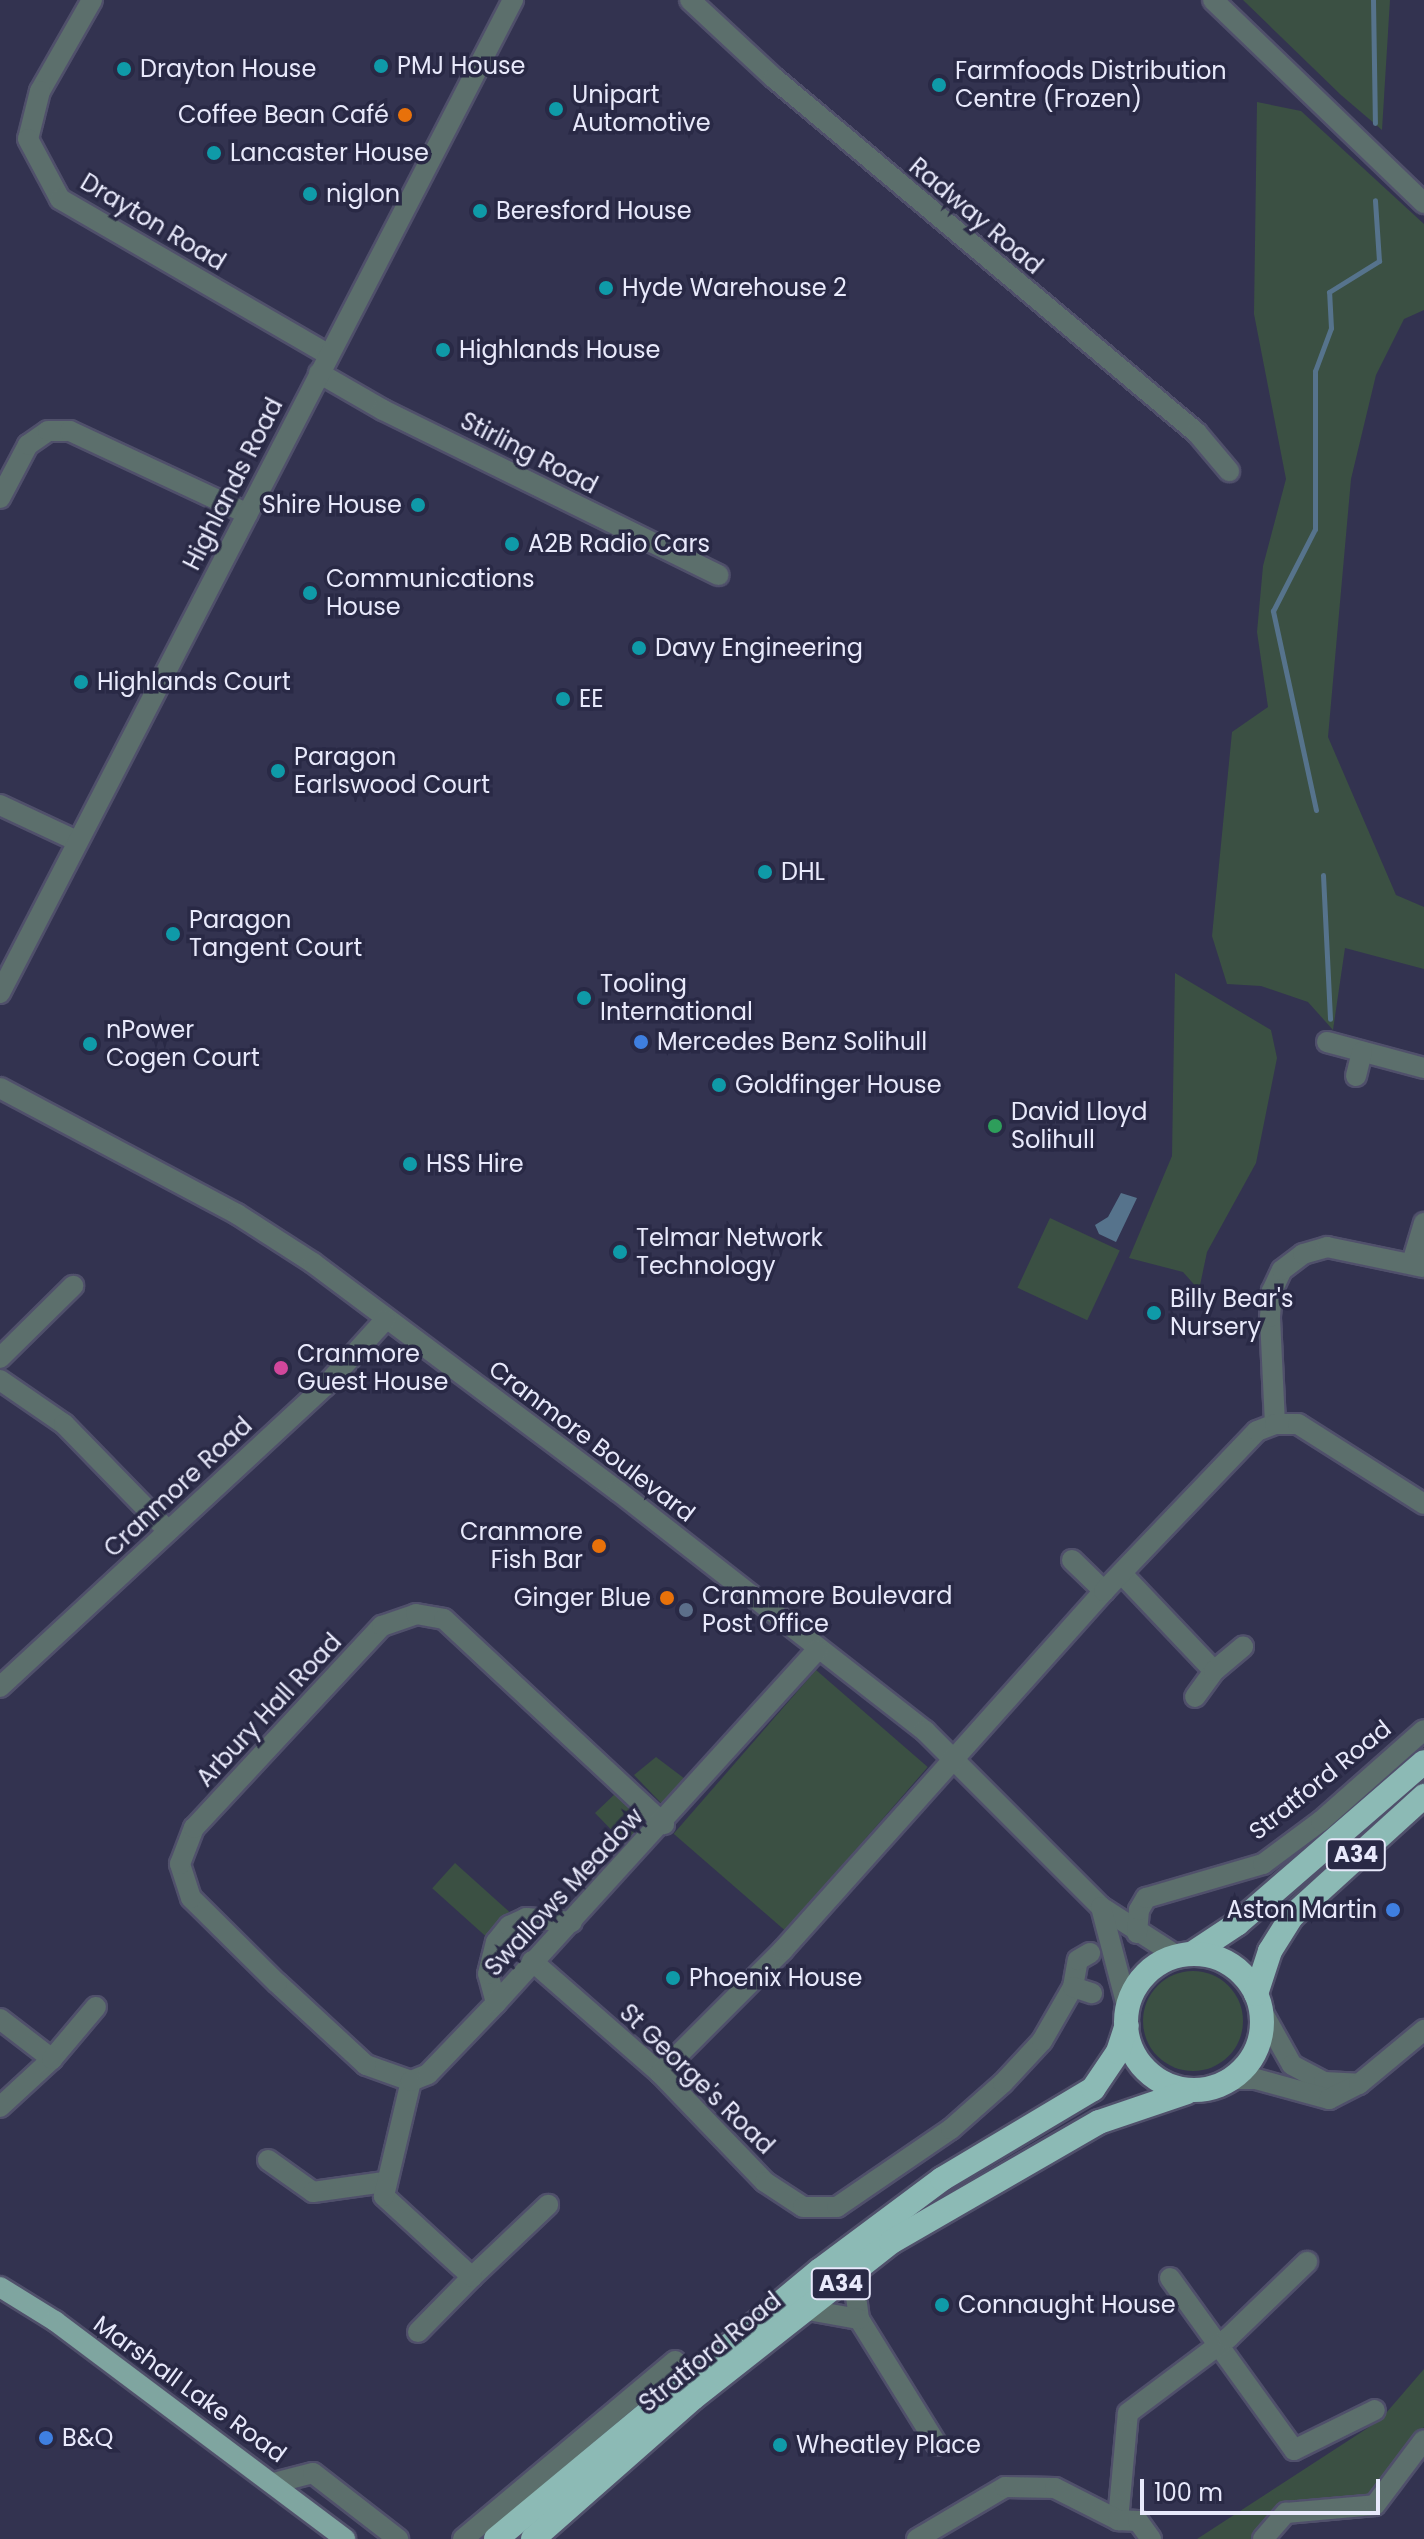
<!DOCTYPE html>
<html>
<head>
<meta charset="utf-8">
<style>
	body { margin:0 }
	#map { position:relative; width:1424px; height:2539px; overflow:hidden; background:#333350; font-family:Poppins,sans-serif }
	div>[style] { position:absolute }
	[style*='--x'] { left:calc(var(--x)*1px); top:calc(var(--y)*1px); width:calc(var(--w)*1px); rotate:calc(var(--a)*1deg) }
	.green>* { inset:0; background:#3b5043; transform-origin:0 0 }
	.round { border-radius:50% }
	.water>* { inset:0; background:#56738c }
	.stream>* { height:5px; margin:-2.5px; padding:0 2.5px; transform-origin:2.5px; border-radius:2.5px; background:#56738c }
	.roads { filter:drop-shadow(2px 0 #50506b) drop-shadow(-2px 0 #50506b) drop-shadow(0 2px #50506b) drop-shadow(0 -2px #50506b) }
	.minor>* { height:20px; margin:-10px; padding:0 10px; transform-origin:10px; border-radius:10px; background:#5c6f6c }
	.major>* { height:20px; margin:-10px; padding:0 10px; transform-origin:10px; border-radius:10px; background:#7fa5a0 }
	.highway>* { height:24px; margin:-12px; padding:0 12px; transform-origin:12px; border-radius:12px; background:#8cbab5 }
	.highway>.ring { margin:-12px; padding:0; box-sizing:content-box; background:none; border:24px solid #8cbab5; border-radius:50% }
	.dots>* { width:22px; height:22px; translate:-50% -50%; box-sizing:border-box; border:4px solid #292945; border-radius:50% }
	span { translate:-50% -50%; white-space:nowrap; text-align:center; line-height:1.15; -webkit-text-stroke:7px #292945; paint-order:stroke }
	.shield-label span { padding:2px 6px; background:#292945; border:2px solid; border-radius:6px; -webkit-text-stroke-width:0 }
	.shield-label { font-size:22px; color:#e8e9fb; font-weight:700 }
	.poi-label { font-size:24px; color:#e8e9fb }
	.left { translate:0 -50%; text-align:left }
	.right { translate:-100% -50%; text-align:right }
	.street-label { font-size:24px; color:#e8e9fb }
	.scale { position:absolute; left:1140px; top:2479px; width:240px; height:36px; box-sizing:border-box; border:4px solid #e8e9fb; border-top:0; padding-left:10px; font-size:24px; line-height:28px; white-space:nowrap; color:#e8e9fb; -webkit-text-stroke:6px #292945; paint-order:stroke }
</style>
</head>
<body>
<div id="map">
	<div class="green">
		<i style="clip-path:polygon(1243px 0,1390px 0,1382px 130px,1341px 95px)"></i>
		<i style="clip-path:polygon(1257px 102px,1301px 111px,1424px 224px,1424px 310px,1404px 319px,1376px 375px,1351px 479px,1328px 737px,1396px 895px,1424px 907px,1424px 969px,1345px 948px,1333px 1030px,1308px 1002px,1261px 986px,1227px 984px,1212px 936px,1232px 732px,1268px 707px,1257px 632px,1263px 566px,1286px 479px,1254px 314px)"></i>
		<i style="clip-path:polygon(1175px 973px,1271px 1030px,1277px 1058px,1256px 1163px,1207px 1252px,1199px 1290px,1183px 1272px,1129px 1258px,1172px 1156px)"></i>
		<i style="left:1050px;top:1218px;width:77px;height:77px;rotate:25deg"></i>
		<i style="left:816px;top:1670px;width:148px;height:217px;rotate:41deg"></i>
		<i style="clip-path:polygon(656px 1757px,689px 1782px,669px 1803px,662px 1804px,634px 1775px)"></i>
		<i style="clip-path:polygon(618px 1791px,645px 1819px,629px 1848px,595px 1813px)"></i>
		<i style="left:455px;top:1863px;width:73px;height:34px;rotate:42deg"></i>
		<i class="round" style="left:1143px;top:1971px;width:100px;height:100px"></i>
		<i style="clip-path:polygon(1424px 2369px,1424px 2427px,1369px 2498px,1284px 2508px,1255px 2539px,1197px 2539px,1380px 2420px)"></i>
	</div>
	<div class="water">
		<i style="clip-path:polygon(1121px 1193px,1137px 1198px,1116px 1242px,1099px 1234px,1095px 1225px,1108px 1217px)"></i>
	</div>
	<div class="stream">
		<i style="--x:1373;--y:0;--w:123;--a:89.1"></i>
		<i style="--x:1316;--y:810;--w:204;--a:-102.2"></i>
		<i style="--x:1273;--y:611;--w:92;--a:-62.9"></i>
		<i style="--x:1315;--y:529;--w:158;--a:-90"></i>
		<i style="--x:1315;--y:371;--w:46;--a:-69.6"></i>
		<i style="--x:1331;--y:328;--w:36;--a:-93"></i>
		<i style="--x:1329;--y:292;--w:59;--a:-31.8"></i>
		<i style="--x:1379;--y:261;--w:61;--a:-93.8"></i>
		<i style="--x:1323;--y:875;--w:144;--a:87.2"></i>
	</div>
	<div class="roads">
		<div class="minor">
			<i style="--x:92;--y:0;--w:105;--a:119.7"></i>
			<i style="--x:40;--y:91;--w:49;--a:104"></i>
			<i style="--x:28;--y:139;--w:68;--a:61.9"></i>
			<i style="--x:60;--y:199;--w:309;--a:30.1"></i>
			<i style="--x:690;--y:0;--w:115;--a:42.9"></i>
			<i style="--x:774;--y:78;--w:552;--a:40"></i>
			<i style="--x:1197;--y:433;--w:50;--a:49.9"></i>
			<i style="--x:1213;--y:0;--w:293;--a:43.9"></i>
			<i style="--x:319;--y:373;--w:74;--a:30"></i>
			<i style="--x:383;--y:410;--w:374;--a:26.2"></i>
			<i style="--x:0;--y:498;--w:60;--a:-62.2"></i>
			<i style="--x:28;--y:445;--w:24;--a:-35"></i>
			<i style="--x:48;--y:431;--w:22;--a:0"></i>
			<i style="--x:70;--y:431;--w:196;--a:25"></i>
			<i style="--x:0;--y:805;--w:85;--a:25.1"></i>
			<i style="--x:0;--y:993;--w:1118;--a:-62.68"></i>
			<i style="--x:1327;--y:1042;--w:100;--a:15"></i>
			<i style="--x:1356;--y:1076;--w:25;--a:-76"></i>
			<i style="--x:0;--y:1088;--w:268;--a:28"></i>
			<i style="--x:237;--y:1214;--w:90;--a:32.8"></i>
			<i style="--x:313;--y:1263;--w:381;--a:36.8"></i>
			<i style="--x:618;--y:1491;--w:390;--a:38"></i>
			<i style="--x:925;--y:1731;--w:249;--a:45"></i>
			<i style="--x:1101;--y:1907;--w:90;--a:32.8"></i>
			<i style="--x:1412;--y:1263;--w:42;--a:-73.3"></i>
			<i style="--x:0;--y:1358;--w:103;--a:-44.6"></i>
			<i style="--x:0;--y:1380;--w:78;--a:34.5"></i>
			<i style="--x:64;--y:1424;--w:149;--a:45.8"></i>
			<i style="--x:1275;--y:1424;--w:107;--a:-92.7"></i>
			<i style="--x:1270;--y:1317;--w:26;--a:-86"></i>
			<i style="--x:1272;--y:1291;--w:23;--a:-65"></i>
			<i style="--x:1282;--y:1270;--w:26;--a:-37"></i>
			<i style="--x:1303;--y:1254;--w:25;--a:-16"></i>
			<i style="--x:1327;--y:1247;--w:99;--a:11.7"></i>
			<i style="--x:1072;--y:1560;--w:45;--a:44.1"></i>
			<i style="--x:1123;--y:1575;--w:132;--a:46.5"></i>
			<i style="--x:1214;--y:1671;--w:32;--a:126"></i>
			<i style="--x:1214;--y:1671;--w:38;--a:-40"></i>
			<i style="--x:0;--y:1687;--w:443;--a:-42.8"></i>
			<i style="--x:325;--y:1386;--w:89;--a:-47.7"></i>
			<i style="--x:1101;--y:1907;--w:102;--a:75.3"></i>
			<i style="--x:1137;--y:1933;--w:23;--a:-85"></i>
			<i style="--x:1139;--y:1910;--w:14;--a:-60"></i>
			<i style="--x:1146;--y:1898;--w:122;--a:-16.2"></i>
			<i style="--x:1263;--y:1864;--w:72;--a:-36.6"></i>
			<i style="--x:1321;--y:1821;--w:137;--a:-41.5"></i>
			<i style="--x:532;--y:1961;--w:170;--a:41.2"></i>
			<i style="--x:660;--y:2073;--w:151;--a:46.1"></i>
			<i style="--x:765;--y:2182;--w:45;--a:33.3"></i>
			<i style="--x:803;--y:2207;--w:34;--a:0"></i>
			<i style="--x:837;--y:2207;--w:138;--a:-34.4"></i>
			<i style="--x:951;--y:2129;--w:69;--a:-41.5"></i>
			<i style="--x:1003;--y:2083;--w:57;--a:-47.1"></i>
			<i style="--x:1042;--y:2041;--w:62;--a:-60.1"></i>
			<i style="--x:1073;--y:1987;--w:27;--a:-80"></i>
			<i style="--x:1078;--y:1960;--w:14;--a:-30"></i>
			<i style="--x:1073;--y:1987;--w:20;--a:18"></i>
			<i style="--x:496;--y:2003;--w:30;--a:-105"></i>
			<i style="--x:488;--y:1974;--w:33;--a:-76"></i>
			<i style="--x:496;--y:1942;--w:21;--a:-51"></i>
			<i style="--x:509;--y:1926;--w:19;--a:-25"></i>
			<i style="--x:526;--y:1918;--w:46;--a:5"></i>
			<i style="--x:1260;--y:2008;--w:65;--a:60.7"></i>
			<i style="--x:1292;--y:2065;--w:36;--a:28"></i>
			<i style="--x:1324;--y:2082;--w:35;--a:3"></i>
			<i style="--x:0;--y:2019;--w:66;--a:37.6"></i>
			<i style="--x:660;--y:2073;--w:174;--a:-45"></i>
			<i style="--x:783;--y:1950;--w:482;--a:-48.2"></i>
			<i style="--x:1104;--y:1591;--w:221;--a:-46.3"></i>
			<i style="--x:1257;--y:1431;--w:19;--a:-21"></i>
			<i style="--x:1275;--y:1424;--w:23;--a:0"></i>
			<i style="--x:1298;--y:1424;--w:149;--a:32.4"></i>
			<i style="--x:1230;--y:2079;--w:26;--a:0"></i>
			<i style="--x:1256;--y:2079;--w:76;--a:15.3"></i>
			<i style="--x:1329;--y:2099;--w:34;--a:-27"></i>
			<i style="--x:1359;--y:2084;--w:85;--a:-39.7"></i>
			<i style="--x:411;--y:2081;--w:48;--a:-160.4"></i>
			<i style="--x:366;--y:2065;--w:121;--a:-137.3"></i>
			<i style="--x:277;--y:1983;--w:121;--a:-135.3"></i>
			<i style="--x:191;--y:1898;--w:36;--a:-108"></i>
			<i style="--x:180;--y:1864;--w:39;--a:-69"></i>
			<i style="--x:194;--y:1828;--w:276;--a:-47.1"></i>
			<i style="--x:382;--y:1626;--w:36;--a:-19"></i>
			<i style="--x:416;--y:1614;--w:28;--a:10"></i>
			<i style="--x:444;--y:1619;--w:301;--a:43"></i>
			<i style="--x:0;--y:2107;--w:71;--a:-42.7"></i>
			<i style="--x:52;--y:2059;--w:68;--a:-49.8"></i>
			<i style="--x:268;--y:2160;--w:55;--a:35.4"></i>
			<i style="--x:313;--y:2192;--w:72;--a:-8"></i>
			<i style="--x:853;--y:2273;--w:46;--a:82.6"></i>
			<i style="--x:859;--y:2319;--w:148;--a:58.2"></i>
			<i style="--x:472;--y:2277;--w:105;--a:-43.5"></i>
			<i style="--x:1170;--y:2278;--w:212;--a:54.2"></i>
			<i style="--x:1294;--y:2450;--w:90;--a:-26.3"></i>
			<i style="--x:808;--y:2310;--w:52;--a:10"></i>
			<i style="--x:418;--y:2332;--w:77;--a:-45.5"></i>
			<i style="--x:472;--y:2277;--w:120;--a:-137.4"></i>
			<i style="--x:384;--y:2196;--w:118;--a:-76.8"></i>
			<i style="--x:411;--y:2081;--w:18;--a:-22"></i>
			<i style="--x:428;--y:2074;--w:98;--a:-46.2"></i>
			<i style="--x:496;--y:2003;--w:477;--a:-47.7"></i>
			<i style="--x:274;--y:2483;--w:40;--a:-14.4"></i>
			<i style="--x:313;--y:2473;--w:108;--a:37.8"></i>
			<i style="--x:1118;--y:2520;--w:107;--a:-84.7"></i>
			<i style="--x:1128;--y:2413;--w:125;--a:-36.9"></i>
			<i style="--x:1228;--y:2338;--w:110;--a:-43.9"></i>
			<i style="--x:463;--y:2539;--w:277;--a:-40"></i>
			<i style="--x:917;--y:2539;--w:102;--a:-30.6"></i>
			<i style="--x:1005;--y:2487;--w:50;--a:1.1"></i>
			<i style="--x:1055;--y:2488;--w:71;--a:26.9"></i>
			<i style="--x:1118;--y:2520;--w:20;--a:3"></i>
			<i style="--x:1138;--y:2521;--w:22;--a:54"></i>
			<i style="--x:1263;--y:2539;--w:35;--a:-49"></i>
			<i style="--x:1286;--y:2513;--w:89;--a:-5.1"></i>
			<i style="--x:1375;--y:2505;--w:81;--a:-53"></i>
		</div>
		<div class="major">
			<i style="--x:0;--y:2287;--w:65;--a:31.7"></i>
			<i style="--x:55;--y:2321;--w:363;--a:36.9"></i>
		</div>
		<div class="highway">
			<i style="--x:1193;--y:1953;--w:53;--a:-33.4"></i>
			<i style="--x:1237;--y:1924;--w:247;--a:-40.9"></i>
			<i class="ring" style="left:1126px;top:1954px;width:112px;height:112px"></i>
			<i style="--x:1256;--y:1994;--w:45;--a:-72"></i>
			<i style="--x:1270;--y:1951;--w:40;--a:-58"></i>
			<i style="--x:1291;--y:1917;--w:180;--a:-42.3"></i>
			<i style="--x:496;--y:2539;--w:421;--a:-39.7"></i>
			<i style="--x:820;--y:2270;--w:152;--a:-36.7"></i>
			<i style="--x:942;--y:2179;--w:176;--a:-30.8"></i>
			<i style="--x:1093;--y:2089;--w:45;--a:-56"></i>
			<i style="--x:1118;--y:2052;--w:28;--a:-72"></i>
			<i style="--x:533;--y:2539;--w:213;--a:-41.4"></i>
			<i style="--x:693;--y:2398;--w:252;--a:-38.2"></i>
			<i style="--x:891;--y:2242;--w:240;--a:-30"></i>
			<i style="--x:1099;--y:2122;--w:93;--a:-18.8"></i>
		</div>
	</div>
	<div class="dots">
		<i style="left:381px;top:66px;background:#0f9aa8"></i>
		<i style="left:124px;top:69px;background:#0f9aa8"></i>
		<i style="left:939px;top:85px;background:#0f9aa8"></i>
		<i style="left:556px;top:109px;background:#0f9aa8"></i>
		<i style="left:405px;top:115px;background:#e8710a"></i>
		<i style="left:214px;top:153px;background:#0f9aa8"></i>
		<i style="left:310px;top:194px;background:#0f9aa8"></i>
		<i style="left:480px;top:211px;background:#0f9aa8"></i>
		<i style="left:606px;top:288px;background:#0f9aa8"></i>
		<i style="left:443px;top:350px;background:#0f9aa8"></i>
		<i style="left:418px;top:505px;background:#0f9aa8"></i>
		<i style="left:512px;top:544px;background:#0f9aa8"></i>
		<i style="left:310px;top:593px;background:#0f9aa8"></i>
		<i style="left:639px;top:648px;background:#0f9aa8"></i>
		<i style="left:81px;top:682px;background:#0f9aa8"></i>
		<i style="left:563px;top:699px;background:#0f9aa8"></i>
		<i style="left:278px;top:771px;background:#0f9aa8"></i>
		<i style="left:765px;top:872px;background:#0f9aa8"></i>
		<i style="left:173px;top:934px;background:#0f9aa8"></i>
		<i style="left:584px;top:998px;background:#0f9aa8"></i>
		<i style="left:641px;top:1042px;background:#3f7fe0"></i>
		<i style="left:90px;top:1044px;background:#0f9aa8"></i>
		<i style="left:719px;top:1085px;background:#0f9aa8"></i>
		<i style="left:995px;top:1126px;background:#2e9e5b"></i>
		<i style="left:410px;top:1164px;background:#0f9aa8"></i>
		<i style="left:620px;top:1252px;background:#0f9aa8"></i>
		<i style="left:1154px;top:1313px;background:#0f9aa8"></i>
		<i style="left:281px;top:1368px;background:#d1479c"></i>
		<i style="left:599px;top:1546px;background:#e8710a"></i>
		<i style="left:667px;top:1598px;background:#e8710a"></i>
		<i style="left:686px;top:1610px;background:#5c6f8a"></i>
		<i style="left:1393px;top:1910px;background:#3f7fe0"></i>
		<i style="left:673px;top:1978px;background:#0f9aa8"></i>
		<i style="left:942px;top:2305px;background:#0f9aa8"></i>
		<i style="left:46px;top:2438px;background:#3f7fe0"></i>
		<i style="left:780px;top:2445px;background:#0f9aa8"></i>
	</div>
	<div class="shield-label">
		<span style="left:1356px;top:1855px">A34</span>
		<span style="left:841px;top:2284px">A34</span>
	</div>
	<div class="poi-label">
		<span class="left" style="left:397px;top:66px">PMJ House</span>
		<span class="left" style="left:140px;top:69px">Drayton House</span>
		<span class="left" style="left:955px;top:85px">Farmfoods Distribution<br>Centre (Frozen)</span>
		<span class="left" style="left:572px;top:109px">Unipart<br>Automotive</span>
		<span class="right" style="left:389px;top:115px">Coffee Bean Café</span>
		<span class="left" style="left:230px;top:153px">Lancaster House</span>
		<span class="left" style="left:326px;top:194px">niglon</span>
		<span class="left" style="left:496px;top:211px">Beresford House</span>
		<span class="left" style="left:622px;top:288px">Hyde Warehouse 2</span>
		<span class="left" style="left:459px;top:350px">Highlands House</span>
		<span class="right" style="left:402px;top:505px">Shire House</span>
		<span class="left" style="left:528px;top:544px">A2B Radio Cars</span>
		<span class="left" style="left:326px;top:593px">Communications<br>House</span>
		<span class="left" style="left:655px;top:648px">Davy Engineering</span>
		<span class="left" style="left:97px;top:682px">Highlands Court</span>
		<span class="left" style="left:579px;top:699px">EE</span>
		<span class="left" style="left:294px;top:771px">Paragon<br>Earlswood Court</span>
		<span class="left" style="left:781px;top:872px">DHL</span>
		<span class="left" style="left:189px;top:934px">Paragon<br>Tangent Court</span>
		<span class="left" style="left:600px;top:998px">Tooling<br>International</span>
		<span class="left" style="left:106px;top:1044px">nPower<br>Cogen Court</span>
		<span class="left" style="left:657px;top:1042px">Mercedes Benz Solihull</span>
		<span class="left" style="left:735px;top:1085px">Goldfinger House</span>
		<span class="left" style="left:1011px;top:1126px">David Lloyd<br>Solihull</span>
		<span class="left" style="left:426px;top:1164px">HSS Hire</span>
		<span class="left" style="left:636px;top:1252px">Telmar Network<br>Technology</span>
		<span class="left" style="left:1170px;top:1313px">Billy Bear's<br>Nursery</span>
		<span class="left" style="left:297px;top:1368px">Cranmore<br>Guest House</span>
		<span class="right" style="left:583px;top:1546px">Cranmore<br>Fish Bar</span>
		<span class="left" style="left:702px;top:1610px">Cranmore Boulevard<br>Post Office</span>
		<span class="right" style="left:651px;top:1598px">Ginger Blue</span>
		<span class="right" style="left:1377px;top:1910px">Aston Martin</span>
		<span class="left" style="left:689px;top:1978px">Phoenix House</span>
		<span class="left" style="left:958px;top:2305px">Connaught House</span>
		<span class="left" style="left:62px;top:2438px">B&amp;Q</span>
		<span class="left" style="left:796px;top:2445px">Wheatley Place</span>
	</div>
	<div class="street-label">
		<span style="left:976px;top:216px;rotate:40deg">Radway Road</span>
		<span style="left:153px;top:222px;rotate:31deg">Drayton Road</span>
		<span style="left:529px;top:453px;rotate:27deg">Stirling Road</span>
		<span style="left:233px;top:484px;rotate:-63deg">Highlands Road</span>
		<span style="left:592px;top:1441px;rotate:37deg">Cranmore Boulevard</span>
		<span style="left:178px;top:1487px;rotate:-43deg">Cranmore Road</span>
		<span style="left:269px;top:1710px;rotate:-47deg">Arbury Hall Road</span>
		<span style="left:1320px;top:1780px;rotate:-39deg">Stratford Road</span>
		<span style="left:564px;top:1892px;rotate:-47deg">Swallows Meadow</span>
		<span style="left:697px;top:2079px;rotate:44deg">St George's Road</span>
		<span style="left:710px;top:2352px;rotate:-39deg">Stratford Road</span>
		<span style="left:190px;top:2389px;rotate:36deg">Marshall Lake Road</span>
	</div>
	<div class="scale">100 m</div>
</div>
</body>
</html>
